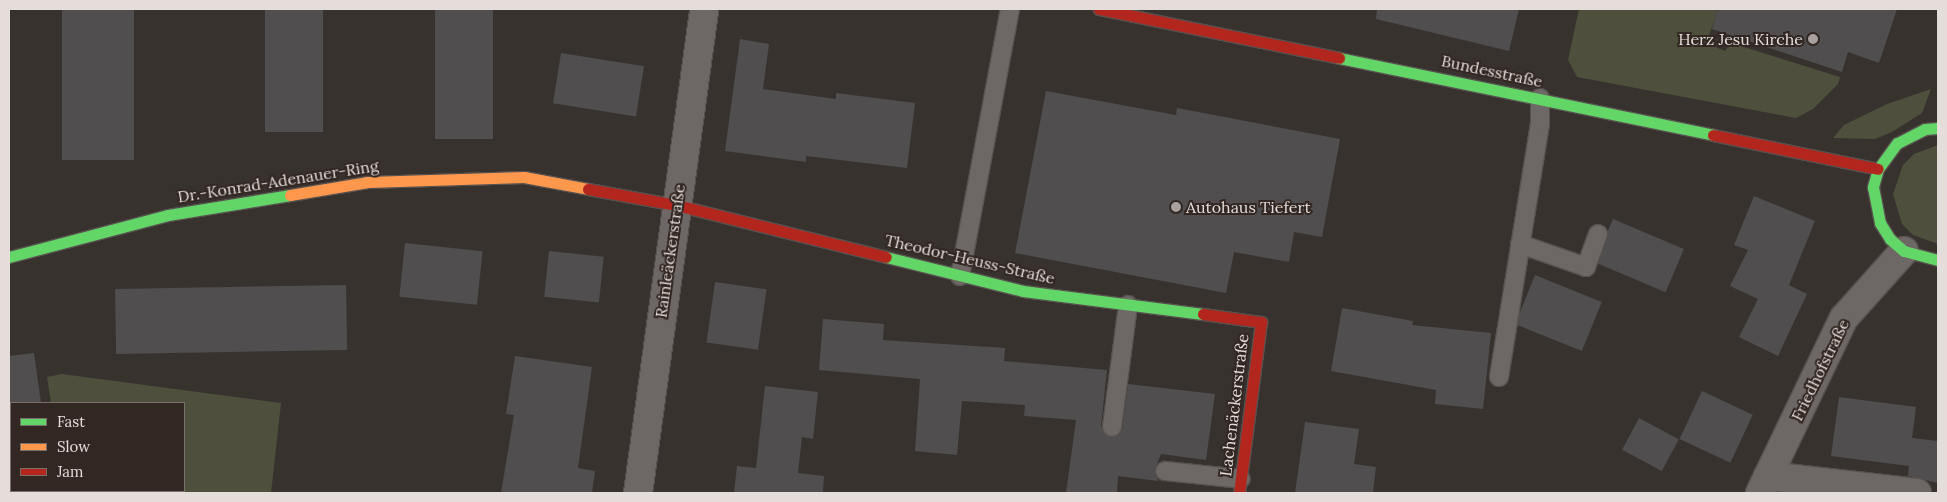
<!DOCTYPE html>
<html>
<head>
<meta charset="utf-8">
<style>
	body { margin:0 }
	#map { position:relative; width:1947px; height:502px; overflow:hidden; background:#38322f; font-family:Lora,serif }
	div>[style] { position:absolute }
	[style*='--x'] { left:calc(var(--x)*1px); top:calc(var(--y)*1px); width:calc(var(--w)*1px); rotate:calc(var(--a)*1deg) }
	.green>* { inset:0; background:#4e503d }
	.building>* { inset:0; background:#504e4e; transform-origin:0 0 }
	.roads { filter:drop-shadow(1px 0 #57514f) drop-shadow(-1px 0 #57514f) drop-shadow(0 1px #57514f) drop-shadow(0 -1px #57514f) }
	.lane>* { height:18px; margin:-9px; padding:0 9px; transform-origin:9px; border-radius:9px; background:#6d6865 }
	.street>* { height:28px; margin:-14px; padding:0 14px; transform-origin:14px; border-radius:14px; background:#6d6865 }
	.fast>* { height:11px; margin:-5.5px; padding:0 5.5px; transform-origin:5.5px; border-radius:5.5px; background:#63d668 }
	.slow>* { height:11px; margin:-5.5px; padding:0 5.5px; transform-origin:5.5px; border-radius:5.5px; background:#ff974d }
	.jam>* { height:11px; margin:-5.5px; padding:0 5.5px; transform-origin:5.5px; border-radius:5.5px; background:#b3261e }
	.dots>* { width:14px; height:14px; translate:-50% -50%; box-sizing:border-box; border:2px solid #322722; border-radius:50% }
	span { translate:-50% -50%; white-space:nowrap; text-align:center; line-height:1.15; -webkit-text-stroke:4px #322722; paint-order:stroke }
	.poi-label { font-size:16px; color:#e4ddd9 }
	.right { translate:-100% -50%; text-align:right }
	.left { translate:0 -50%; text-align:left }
	.street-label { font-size:16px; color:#e4ddd9 }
	.frame { position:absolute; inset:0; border:10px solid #e4ddd9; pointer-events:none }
	.legend { position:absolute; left:10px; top:402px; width:175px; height:90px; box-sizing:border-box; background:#322722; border:1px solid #79706b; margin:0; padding:6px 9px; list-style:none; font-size:15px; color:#e4ddd9 }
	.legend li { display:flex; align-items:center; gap:10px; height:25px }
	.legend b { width:25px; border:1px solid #79706b }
</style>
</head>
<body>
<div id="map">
	<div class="green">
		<i style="clip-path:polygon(1579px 9px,1712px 9px,1718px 11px,1706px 43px,1725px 51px,1731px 43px,1840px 77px,1838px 84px,1813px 109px,1796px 118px,1577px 77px,1568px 60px)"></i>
		<i style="clip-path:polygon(1931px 89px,1922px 113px,1892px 132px,1875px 139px,1833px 138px,1844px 125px,1887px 104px)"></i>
		<i style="clip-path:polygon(1938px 145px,1938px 244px,1913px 235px,1902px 224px,1893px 194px,1903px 165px,1914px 154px)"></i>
		<i style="clip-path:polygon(62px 374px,281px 403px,271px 493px,40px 493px,184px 491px,184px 403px,51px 403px,47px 377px)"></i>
	</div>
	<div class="building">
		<i style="left:62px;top:9px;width:72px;height:151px"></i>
		<i style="left:265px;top:9px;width:58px;height:123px"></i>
		<i style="left:435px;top:9px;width:58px;height:130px"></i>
		<i style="clip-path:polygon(1377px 9px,1519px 9px,1509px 51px,1376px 19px)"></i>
		<i style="clip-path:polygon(1718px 9px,1897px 9px,1879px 63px,1848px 52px,1842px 72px,1712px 29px)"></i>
		<i style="clip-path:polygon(740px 39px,769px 44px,763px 89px,836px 99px,836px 93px,915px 103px,907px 168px,806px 156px,806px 162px,725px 151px)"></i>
		<i style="left:561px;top:53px;width:84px;height:51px;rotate:9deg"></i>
		<i style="clip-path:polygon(1046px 91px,1176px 115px,1177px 108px,1340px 139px,1322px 237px,1294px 232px,1289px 262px,1234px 252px,1226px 293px,1015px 253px)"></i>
		<i style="clip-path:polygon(1754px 196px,1815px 221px,1789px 285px,1807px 294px,1778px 356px,1739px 337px,1758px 299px,1730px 286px,1748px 250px,1734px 245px)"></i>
		<i style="left:1613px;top:219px;width:77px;height:47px;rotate:23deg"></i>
		<i style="left:405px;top:243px;width:78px;height:54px;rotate:6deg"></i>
		<i style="left:549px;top:251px;width:55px;height:46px;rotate:6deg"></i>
		<i style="left:1535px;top:275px;width:72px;height:53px;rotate:22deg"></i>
		<i style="left:715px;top:282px;width:52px;height:61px;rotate:8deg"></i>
		<i style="left:346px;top:285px;width:65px;height:231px;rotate:89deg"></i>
		<i style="clip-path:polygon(1342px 308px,1413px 321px,1412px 325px,1491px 333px,1483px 409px,1435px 404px,1436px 390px,1331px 371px)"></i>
		<i style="clip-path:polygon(823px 319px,884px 324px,883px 340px,1005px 348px,1004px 361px,1107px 370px,1101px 426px,1110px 437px,1122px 429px,1128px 384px,1215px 394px,1206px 460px,1161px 454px,1155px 469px,1158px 481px,1118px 476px,1117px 493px,1066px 493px,1076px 420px,1024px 416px,1025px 405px,962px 401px,957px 455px,915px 451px,920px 379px,819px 370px)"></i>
		<i style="clip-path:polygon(34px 353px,41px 403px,9px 403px,9px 356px)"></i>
		<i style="clip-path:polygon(515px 356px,592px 367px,578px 468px,595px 471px,592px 493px,501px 493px,514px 415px,506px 414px)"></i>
		<i style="clip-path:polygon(765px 386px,818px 392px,813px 439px,802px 437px,798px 473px,824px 476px,823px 493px,734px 493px,737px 466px,756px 468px)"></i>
		<i style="left:1702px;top:391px;width:56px;height:53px;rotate:25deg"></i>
		<i style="clip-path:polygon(1839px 397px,1916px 407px,1912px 438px,1938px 441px,1938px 483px,1908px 476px,1909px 466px,1831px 456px)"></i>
		<i style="left:1639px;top:418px;width:45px;height:36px;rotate:28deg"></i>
		<i style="clip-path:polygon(1305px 422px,1359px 429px,1354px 464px,1376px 467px,1373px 493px,1295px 493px)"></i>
	</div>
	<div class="roads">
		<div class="lane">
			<i style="--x:1520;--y:244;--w:70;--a:19.2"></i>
			<i style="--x:1586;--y:267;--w:35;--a:-70"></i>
			<i style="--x:960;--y:276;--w:272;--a:-79.4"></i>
			<i style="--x:1499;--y:377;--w:256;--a:-80.8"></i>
			<i style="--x:1540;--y:124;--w:26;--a:-90"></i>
			<i style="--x:1112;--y:427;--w:123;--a:-82.5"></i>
			<i style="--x:1165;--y:471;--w:76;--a:6"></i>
		</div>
		<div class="street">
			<i style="--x:1768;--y:476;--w:150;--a:6.5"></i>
			<i style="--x:638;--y:493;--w:488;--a:-82.2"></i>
			<i style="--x:1760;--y:493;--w:194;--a:-64.4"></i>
			<i style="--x:1844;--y:318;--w:90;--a:-48.2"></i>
		</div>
		<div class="fast">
			<i style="--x:1339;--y:58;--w:382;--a:11.6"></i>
			<i style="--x:1938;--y:128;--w:13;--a:176"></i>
			<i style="--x:1925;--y:129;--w:31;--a:153"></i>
			<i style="--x:1897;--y:143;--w:32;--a:126"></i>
			<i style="--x:1878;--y:169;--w:19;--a:106"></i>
			<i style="--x:1873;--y:187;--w:37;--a:79"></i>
			<i style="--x:1880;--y:223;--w:19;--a:58"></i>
			<i style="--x:1890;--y:239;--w:18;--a:41"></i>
			<i style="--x:1904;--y:251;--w:35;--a:15"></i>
			<i style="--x:9;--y:257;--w:164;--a:-14.8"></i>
			<i style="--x:168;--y:215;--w:124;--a:-9.3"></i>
			<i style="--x:886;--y:257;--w:141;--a:13.9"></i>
			<i style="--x:1023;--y:291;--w:181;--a:7.3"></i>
		</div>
		<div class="slow">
			<i style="--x:290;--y:195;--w:79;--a:-9.5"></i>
			<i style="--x:368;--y:182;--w:156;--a:-1.8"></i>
			<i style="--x:524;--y:177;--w:65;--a:10.6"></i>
		</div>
		<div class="jam">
			<i style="--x:1099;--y:9;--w:245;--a:11.5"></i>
			<i style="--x:1713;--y:135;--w:168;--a:11.6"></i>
			<i style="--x:588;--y:189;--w:89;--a:10.3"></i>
			<i style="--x:676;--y:205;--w:216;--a:13.9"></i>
			<i style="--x:1203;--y:314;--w:59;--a:7.9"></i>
			<i style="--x:1261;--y:322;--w:172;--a:97.3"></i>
		</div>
	</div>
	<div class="dots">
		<i style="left:1813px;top:39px;background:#a8a19e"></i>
		<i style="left:1176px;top:207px;background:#a8a19e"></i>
	</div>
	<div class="poi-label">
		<span class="right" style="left:1803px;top:39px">Herz Jesu Kirche</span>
		<span class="left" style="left:1186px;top:207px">Autohaus Tiefert</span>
	</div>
	<div class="street-label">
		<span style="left:1492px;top:71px;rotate:12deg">Bundesstraße</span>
		<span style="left:278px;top:181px;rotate:-9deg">Dr.-Konrad-Adenauer-Ring</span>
		<span style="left:670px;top:251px;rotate:-82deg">Rainleäckerstraße</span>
		<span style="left:970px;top:259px;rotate:13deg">Theodor-Heuss-Straße</span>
		<span style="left:1820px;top:370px;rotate:-64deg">Friedhofstraße</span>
		<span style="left:1234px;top:405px;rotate:-83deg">Lachenäckerstraße</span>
	</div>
	<div class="frame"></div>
	<ul class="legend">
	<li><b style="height:6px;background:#63d668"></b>Fast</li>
	<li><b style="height:6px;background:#ff974d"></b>Slow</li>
	<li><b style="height:6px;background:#b3261e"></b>Jam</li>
	</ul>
</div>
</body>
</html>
